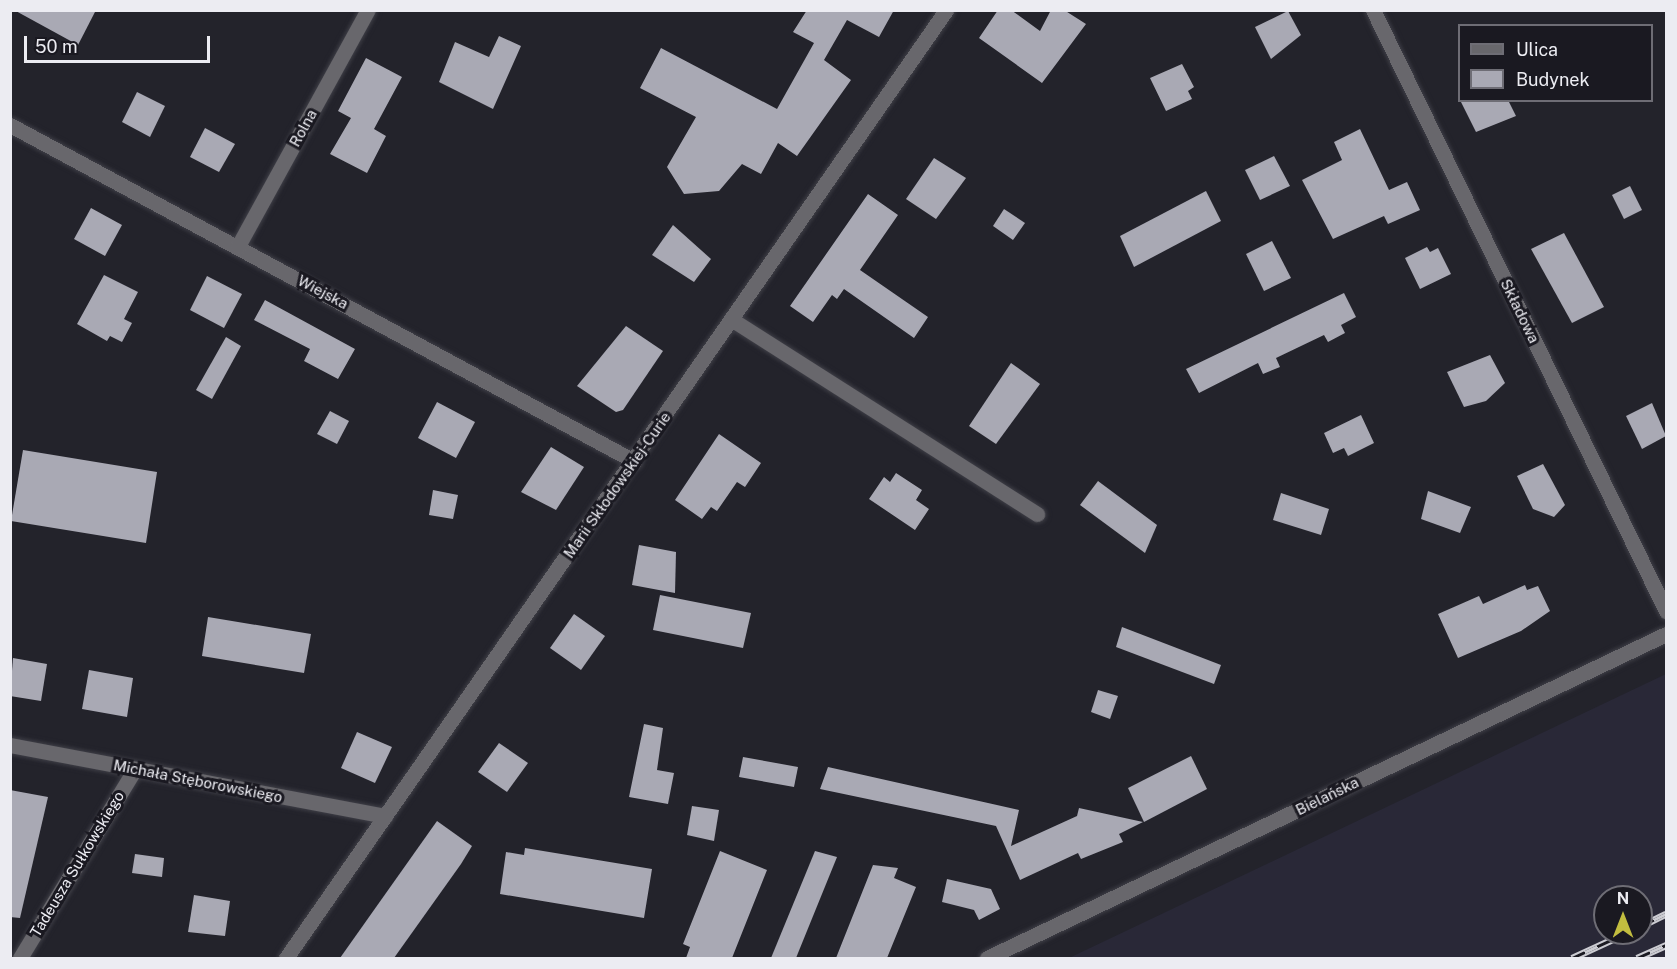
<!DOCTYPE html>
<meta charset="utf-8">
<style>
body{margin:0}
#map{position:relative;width:1677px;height:969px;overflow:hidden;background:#23232b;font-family:"Public Sans",sans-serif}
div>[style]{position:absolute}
.built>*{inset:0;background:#292837}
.building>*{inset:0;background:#a9a9b4}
.roads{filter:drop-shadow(0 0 2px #3f3f47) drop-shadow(0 0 2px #3f3f47)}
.minor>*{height:15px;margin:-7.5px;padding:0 7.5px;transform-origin:7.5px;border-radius:7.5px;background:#68676c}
.rail>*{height:7px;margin-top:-3.5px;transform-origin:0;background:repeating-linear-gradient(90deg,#1a1921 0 14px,#ccccd2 0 28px);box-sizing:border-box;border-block:2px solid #ccccd2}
span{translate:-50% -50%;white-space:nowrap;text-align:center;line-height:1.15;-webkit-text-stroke:6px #1a1921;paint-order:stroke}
.street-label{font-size:15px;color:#ececf2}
.frame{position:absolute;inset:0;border:12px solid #ececf2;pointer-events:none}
.legend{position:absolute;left:1458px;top:24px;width:195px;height:78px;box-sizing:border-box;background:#1a1921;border:2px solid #6e6d75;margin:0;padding:8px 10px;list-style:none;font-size:18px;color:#ececf2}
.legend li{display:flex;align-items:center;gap:12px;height:30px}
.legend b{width:30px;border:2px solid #6e6d75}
.north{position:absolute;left:1593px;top:885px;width:60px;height:60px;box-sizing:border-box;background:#1a1921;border:2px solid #6e6d75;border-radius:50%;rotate:0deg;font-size:16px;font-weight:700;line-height:24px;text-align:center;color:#ececf2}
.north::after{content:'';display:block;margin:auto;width:21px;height:27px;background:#c2bd3f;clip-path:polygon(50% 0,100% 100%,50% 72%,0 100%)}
.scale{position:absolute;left:24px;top:36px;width:186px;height:27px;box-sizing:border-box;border:3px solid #ececf2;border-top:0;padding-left:8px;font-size:18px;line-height:21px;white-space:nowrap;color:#ececf2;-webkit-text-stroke:4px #1a1921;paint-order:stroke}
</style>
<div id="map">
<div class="built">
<div style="clip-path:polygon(evenodd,1666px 674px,1666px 958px,1069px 958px,1666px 674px,1605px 897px,1641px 897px,1641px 933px,1605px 933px,1605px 897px)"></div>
</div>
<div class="building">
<div style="clip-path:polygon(14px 10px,96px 10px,78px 45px)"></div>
<div style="clip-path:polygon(807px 10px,894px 10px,879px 37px,847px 20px,824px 60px,851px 80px,797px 156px,778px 143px,761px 174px,742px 164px,719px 191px,684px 194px,667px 167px,696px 117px,640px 88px,661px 48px,777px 109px,814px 43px,793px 32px)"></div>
<div style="clip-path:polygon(998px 10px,1011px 10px,1040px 31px,1051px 10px,1064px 10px,1086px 24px,1042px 83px,979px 38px)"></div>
<div style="clip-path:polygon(1288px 11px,1301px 35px,1271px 59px,1255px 27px)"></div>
<div style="clip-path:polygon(499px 36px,521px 46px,493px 109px,439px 82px,455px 42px,489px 57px)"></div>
<div style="clip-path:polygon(366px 58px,402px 77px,374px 129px,386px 136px,367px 173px,330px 154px,351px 118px,338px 111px)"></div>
<div style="clip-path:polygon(1182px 64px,1194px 87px,1188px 91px,1192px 99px,1166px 111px,1150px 78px)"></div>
<div style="clip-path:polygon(137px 92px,165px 106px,150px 137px,122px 122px)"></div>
<div style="clip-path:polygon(1460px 100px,1508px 100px,1516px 116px,1476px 132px)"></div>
<div style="clip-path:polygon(205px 128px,235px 144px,219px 172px,190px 157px)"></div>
<div style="clip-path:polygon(1360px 129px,1389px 190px,1407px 182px,1420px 210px,1388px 224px,1384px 216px,1333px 239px,1302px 180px,1342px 160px,1334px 142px)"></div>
<div style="clip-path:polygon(1274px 156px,1290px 186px,1260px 200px,1245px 170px)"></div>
<div style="clip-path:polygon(934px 158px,966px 178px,936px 219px,906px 199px)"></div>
<div style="clip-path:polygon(1630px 186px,1642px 210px,1624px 219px,1612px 195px)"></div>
<div style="clip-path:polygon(1206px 191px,1221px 221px,1134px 267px,1120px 236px)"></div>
<div style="clip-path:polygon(868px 194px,898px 215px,860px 270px,928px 317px,914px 338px,844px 289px,837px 299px,832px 295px,813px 322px,790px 306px)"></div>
<div style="clip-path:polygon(91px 208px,122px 225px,105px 256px,74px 239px)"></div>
<div style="clip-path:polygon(1004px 209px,1025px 223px,1013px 240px,993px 226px)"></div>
<div style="clip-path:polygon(673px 225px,711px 259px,694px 282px,652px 255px)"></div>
<div style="clip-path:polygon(1564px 233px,1604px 307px,1572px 323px,1531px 249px)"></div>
<div style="clip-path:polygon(1272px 241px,1291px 278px,1264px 291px,1246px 254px)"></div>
<div style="clip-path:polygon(1427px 247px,1430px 252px,1438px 248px,1451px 274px,1420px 289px,1405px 258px)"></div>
<div style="clip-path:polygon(104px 275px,138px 292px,124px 319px,132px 323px,122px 342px,110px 336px,107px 341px,77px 324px)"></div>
<div style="clip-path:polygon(207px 276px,242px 294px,224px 328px,190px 310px)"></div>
<div style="clip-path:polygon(1344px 293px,1356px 317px,1341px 325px,1345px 333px,1328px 342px,1324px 335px,1276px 358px,1280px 367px,1263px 374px,1258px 363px,1199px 393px,1186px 369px)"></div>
<div style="clip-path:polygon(265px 300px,355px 349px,338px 379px,304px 361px,310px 349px,254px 320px)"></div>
<div style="clip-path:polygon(626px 326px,663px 351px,623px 410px,616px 412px,577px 386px)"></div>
<div style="clip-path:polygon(226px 337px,241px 346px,212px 399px,196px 390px)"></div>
<div style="clip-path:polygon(1490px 355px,1505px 383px,1486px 401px,1464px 407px,1447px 372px)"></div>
<div style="clip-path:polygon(1011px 363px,1040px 384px,996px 444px,969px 426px)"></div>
<div style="clip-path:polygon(437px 402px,475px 422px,456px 458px,418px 438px)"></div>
<div style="clip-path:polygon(1652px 403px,1666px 436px,1642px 449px,1626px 416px)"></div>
<div style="clip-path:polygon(330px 411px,349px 421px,337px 444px,317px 434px)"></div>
<div style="clip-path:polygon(1361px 415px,1374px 443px,1348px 456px,1344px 448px,1333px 453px,1324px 433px)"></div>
<div style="clip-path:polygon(719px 434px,761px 463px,745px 487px,737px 482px,717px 511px,711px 507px,702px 519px,675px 500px)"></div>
<div style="clip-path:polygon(551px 447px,584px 467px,556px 510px,521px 492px)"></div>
<div style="clip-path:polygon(23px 450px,157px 472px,146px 543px,11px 521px)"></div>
<div style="clip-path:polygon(1543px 464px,1565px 505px,1554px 517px,1533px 509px,1517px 476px)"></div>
<div style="clip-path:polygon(896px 473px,922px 490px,916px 500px,929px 509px,915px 530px,869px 499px,884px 477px,890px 482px)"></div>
<div style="clip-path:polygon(1098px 481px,1157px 525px,1145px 553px,1080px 505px)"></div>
<div style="clip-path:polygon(433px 490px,458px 495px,453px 519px,429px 515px)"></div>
<div style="clip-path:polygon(1428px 491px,1471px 507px,1460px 533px,1421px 519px)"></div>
<div style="clip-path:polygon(1281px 493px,1329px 509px,1321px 535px,1273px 520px)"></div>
<div style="clip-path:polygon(639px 545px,676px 552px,675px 593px,632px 585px)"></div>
<div style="clip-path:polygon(1525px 585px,1527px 590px,1538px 586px,1550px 611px,1521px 631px,1458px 658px,1438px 614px,1479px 596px,1483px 604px)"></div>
<div style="clip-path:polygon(660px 595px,751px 613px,743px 648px,653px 630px)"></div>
<div style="clip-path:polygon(574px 614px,605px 636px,581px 670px,550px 648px)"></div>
<div style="clip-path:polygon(208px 617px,311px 634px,304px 673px,202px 656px)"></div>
<div style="clip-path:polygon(1122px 627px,1221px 665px,1214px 684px,1116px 647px)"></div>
<div style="clip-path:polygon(13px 658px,47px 664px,41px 701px,10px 696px)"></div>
<div style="clip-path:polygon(89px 670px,133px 678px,127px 717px,82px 709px)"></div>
<div style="clip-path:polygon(1098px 690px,1118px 696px,1110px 719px,1091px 712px)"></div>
<div style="clip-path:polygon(644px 724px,663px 728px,657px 770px,674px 773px,668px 804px,629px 797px)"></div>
<div style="clip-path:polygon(357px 732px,392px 747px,375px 783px,341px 768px)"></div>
<div style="clip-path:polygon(499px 743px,528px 763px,507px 792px,478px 772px)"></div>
<div style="clip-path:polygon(1191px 756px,1207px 789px,1144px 822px,1128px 788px)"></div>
<div style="clip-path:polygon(743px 757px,798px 767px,794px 787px,739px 777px)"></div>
<div style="clip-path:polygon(828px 767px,1019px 810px,1011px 846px,1077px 816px,1079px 808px,1143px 822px,1119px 834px,1123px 842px,1081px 859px,1078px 853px,1020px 880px,996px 826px,820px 789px)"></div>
<div style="clip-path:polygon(10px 790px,48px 797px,20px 918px,10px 917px)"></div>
<div style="clip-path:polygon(692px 806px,719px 810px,714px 841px,687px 835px)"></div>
<div style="clip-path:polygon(437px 821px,472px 846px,461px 864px,394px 958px,340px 958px)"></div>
<div style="clip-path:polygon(525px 848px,652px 869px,644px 918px,500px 894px,506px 852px,524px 855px)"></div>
<div style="clip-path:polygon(720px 851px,767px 870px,732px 958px,686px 958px,690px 947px,683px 944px)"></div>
<div style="clip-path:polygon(815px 851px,837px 857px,796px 958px,771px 958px)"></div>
<div style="clip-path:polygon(135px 854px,164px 858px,162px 877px,132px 873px)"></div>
<div style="clip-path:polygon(873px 865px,898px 868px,894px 878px,916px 887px,887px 958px,836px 958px)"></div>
<div style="clip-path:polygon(947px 879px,991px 889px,1000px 909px,979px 920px,974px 910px,942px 902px)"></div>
<div style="clip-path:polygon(194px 895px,230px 901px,225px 936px,188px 932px)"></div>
</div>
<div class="roads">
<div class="minor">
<div style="left:1373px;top:10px;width:669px;rotate:64.01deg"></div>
<div style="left:10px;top:125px;width:709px;rotate:28.3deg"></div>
<div style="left:238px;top:246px;width:269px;rotate:-61.2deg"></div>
<div style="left:731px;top:319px;width:363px;rotate:32.5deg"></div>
<div style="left:10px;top:745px;width:382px;rotate:10.7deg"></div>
<div style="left:20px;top:958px;width:221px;rotate:-58.7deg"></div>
<div style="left:286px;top:958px;width:1155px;rotate:-55.15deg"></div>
<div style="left:987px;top:958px;width:752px;rotate:-25.51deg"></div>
</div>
</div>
<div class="rail">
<div style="left:1641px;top:926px;width:28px;rotate:-26deg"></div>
<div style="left:1572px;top:958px;width:60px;rotate:-24.8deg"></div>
<div style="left:1637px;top:958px;width:32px;rotate:-24deg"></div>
</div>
<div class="street-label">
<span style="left:303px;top:128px;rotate:-61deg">Rolna</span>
<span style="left:323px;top:292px;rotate:28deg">Wiejska</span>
<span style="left:1520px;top:311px;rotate:64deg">Składowa</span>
<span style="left:617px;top:485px;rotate:-55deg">Marii Skłodowskiej-Curie</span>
<span style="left:198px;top:781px;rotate:11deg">Michała Stęborowskiego</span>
<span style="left:1327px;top:796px;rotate:-26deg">Bielańska</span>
<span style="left:77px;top:864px;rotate:-59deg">Tadeusza Sułkowskiego</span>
</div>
<div class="frame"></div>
<ul class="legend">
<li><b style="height:8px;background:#68676c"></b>Ulica</li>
<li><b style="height:16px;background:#a9a9b4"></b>Budynek</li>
</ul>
<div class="north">N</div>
<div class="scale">50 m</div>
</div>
